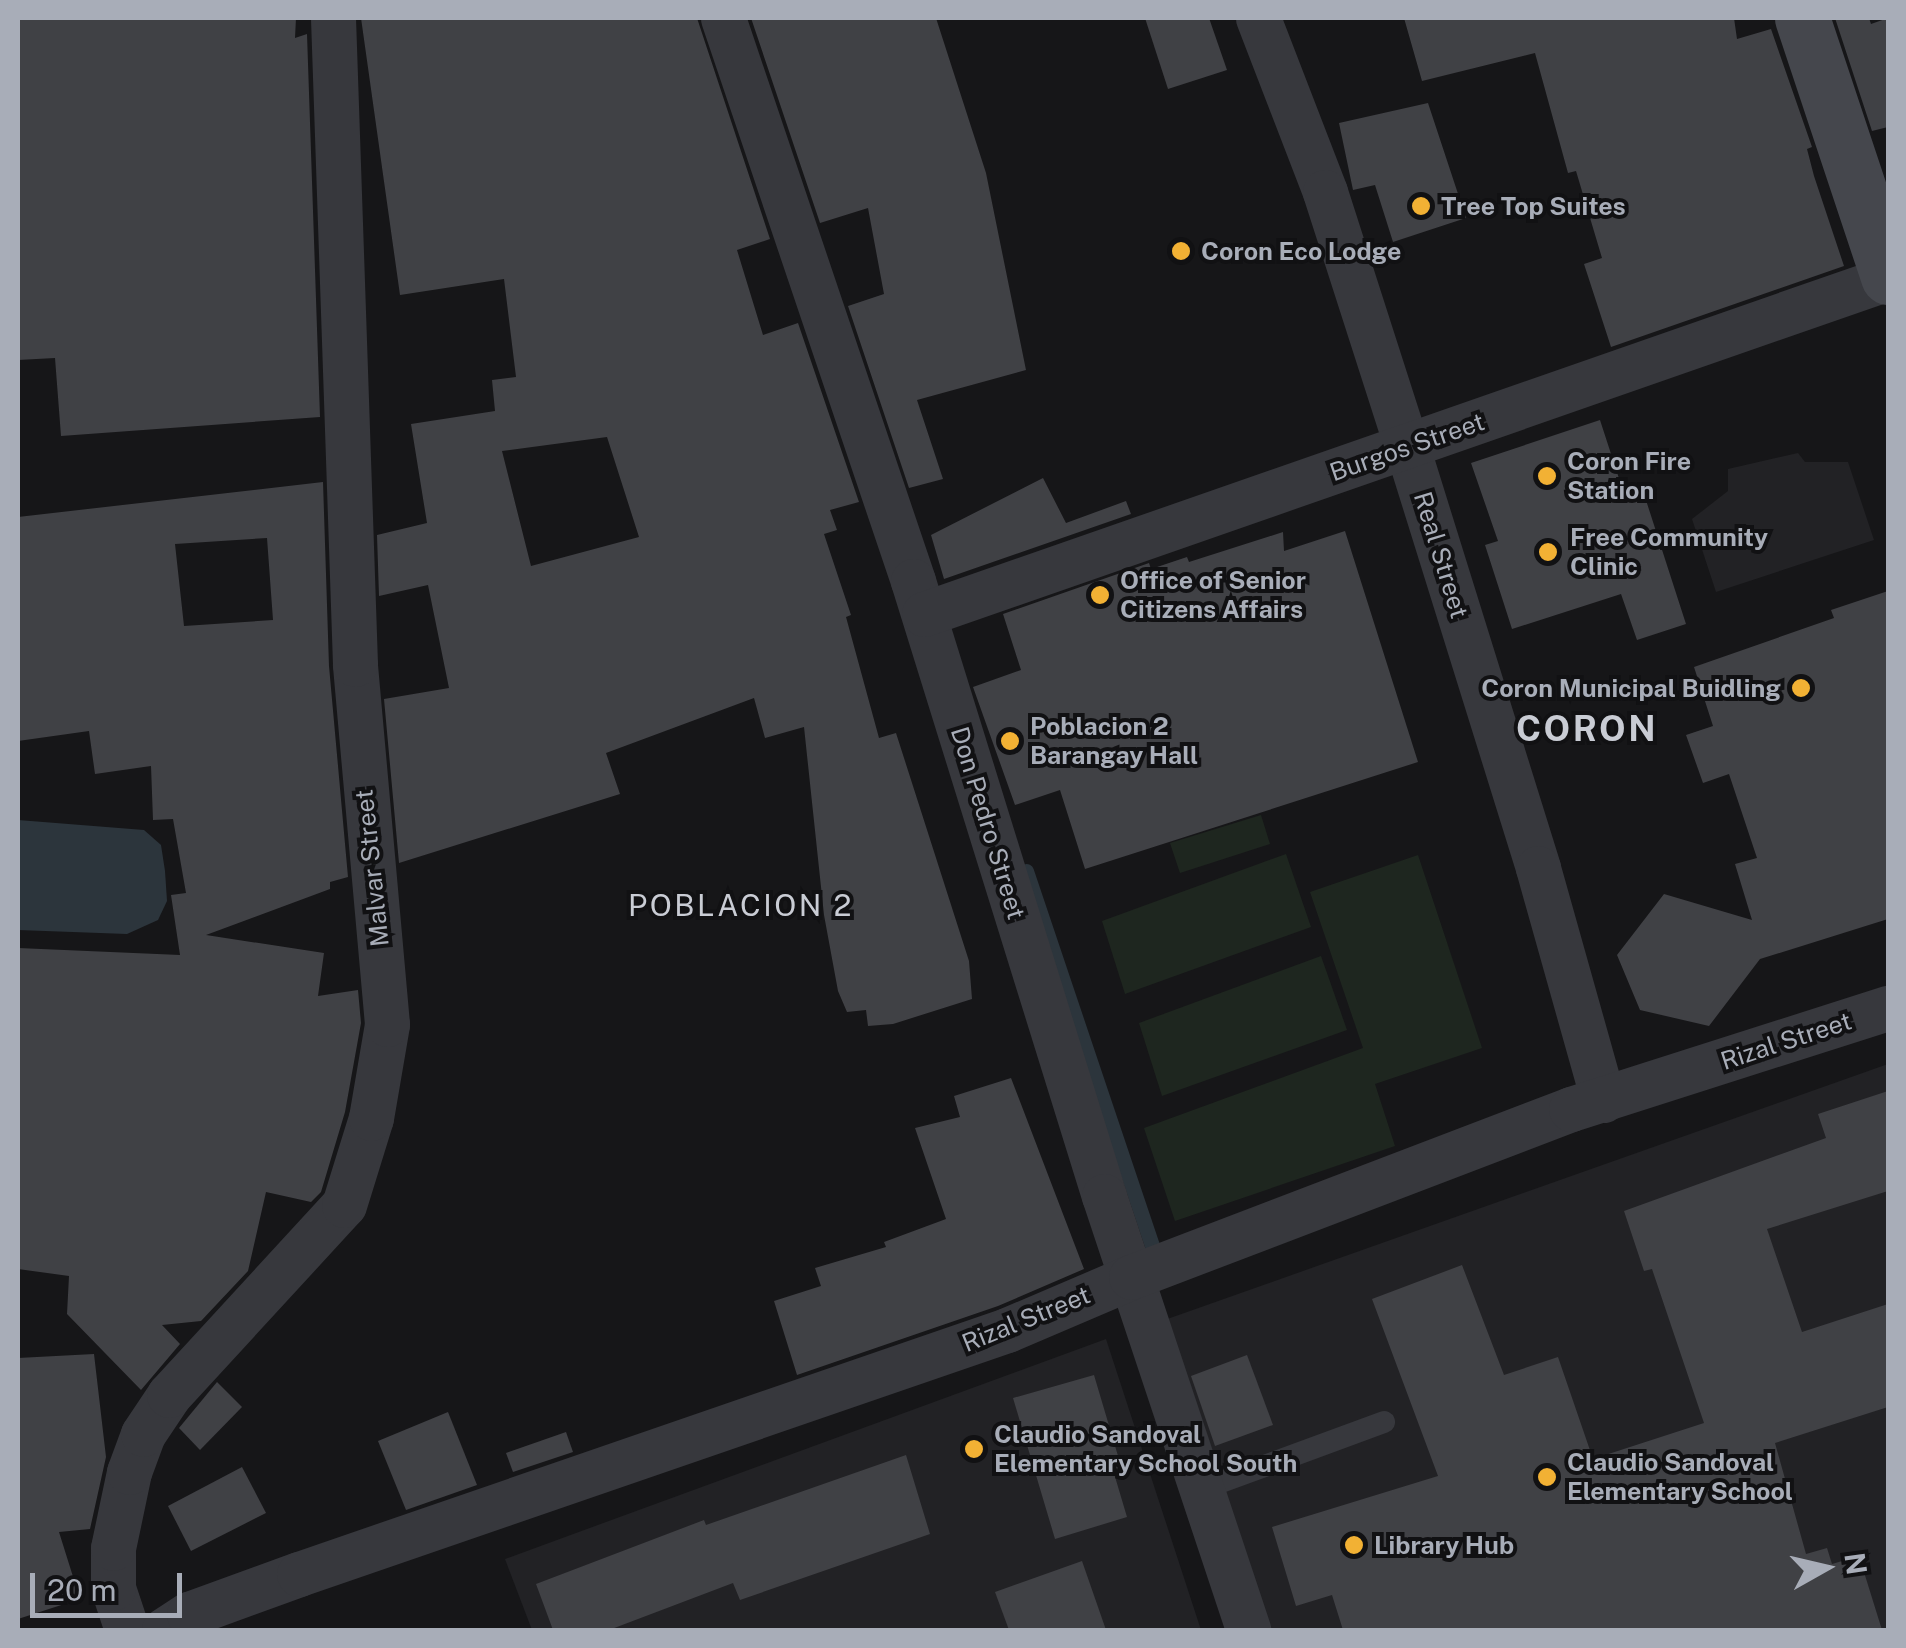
<!DOCTYPE html>
<style>
body{margin:0}
#map{position:relative;width:1906px;height:1648px;overflow:hidden;background:#161618;font-family:"Public Sans",sans-serif}
div>[style]{position:absolute}
.built>*{inset:0;background:#222225}
.green>*{inset:0;background:#1e261f}
.water>*{inset:0;background:#2c353c}
.stream>*{height:15px;margin:-7.5px;padding:0 7.5px;transform-origin:7.5px;border-radius:7.5px;background:#2c353c}
.building>*{inset:0;background:#404145}
.service>*{height:22px;margin:-11px;padding:0 11px;transform-origin:11px;border-radius:11px;background:#37383d}
.minor>*{height:45px;margin:-22.5px;padding:0 22.5px;transform-origin:22.5px;border-radius:22.5px;background:#37383d}
.secondary>*{height:55px;margin:-27.5px;padding:0 27.5px;transform-origin:27.5px;border-radius:27.5px;background:#45474d}
.dots>*{width:28px;height:28px;translate:-50% -50%;box-sizing:border-box;border:5px solid #111113;border-radius:50%}
span{translate:-50% -50%;white-space:nowrap;text-align:center;line-height:1.15;-webkit-text-stroke:8px #111113;paint-order:stroke}
.poi-label{font-size:25px;color:#a8adb8;font-weight:700}
.left{translate:0 -50%;text-align:left}
.right{translate:-100% -50%;text-align:right}
.street-label{font-size:25px;color:#a8adb8}
.quarter-label{font-size:30px;color:#c9ccd4;letter-spacing:2.5px}
.district-label{font-size:35px;color:#c9ccd4;font-weight:700;letter-spacing:2.5px}
.frame{position:absolute;inset:0;border:20px solid #a8adb8;pointer-events:none}
.north{position:absolute;left:1776px;top:1518px;width:100px;height:100px;-webkit-text-stroke:8px #111113;paint-order:stroke;rotate:82deg;font-size:28px;font-weight:700;line-height:40px;text-align:center;color:#a8adb8}
.north::after{content:'';display:block;margin:auto;width:35px;height:45px;background:#a8adb8;clip-path:polygon(50% 0,100% 100%,50% 72%,0 100%)}
.scale{position:absolute;left:30px;top:1573px;width:152px;height:45px;box-sizing:border-box;border:5px solid #a8adb8;border-top:0;padding-left:12px;font-size:30px;line-height:35px;white-space:nowrap;color:#a8adb8;-webkit-text-stroke:8px #111113;paint-order:stroke}
</style>
<div id="map">
<div class="built">
<div style="clip-path:polygon(1798px 453px,1805px 462px,1848px 462px,1874px 540px,1716px 592px,1692px 519px,1728px 491px,1728px 469px)"></div>
<div style="clip-path:polygon(1888px 1064px,1888px 1630px,1254px 1630px,1156px 1323px)"></div>
<div style="clip-path:polygon(1106px 1339px,1201px 1630px,532px 1630px,505px 1559px)"></div>
</div>
<div class="green">
<div style="clip-path:polygon(1261px 815px,1270px 844px,1180px 873px,1170px 843px)"></div>
<div style="clip-path:polygon(1286px 854px,1311px 927px,1125px 994px,1102px 921px)"></div>
<div style="clip-path:polygon(1418px 855px,1482px 1048px,1375px 1084px,1395px 1146px,1175px 1221px,1144px 1128px,1363px 1048px,1310px 892px)"></div>
<div style="clip-path:polygon(1321px 956px,1347px 1030px,1162px 1096px,1139px 1023px)"></div>
</div>
<div class="water">
<div style="clip-path:polygon(18px 820px,144px 830px,161px 845px,165px 871px,167px 901px,158px 920px,127px 934px,18px 930px)"></div>
</div>
<div class="stream">
<div style="left:1026px;top:871px;width:401px;rotate:71.4deg"></div>
</div>
<div class="building">
<div style="clip-path:polygon(18px 18px,296px 18px,295px 38px,307px 34px,320px 417px,61px 436px,55px 358px,18px 360px)"></div>
<div style="clip-path:polygon(evenodd,361px 18px,697px 18px,770px 239px,737px 250px,763px 335px,798px 323px,859px 502px,830px 510px,837px 530px,824px 534px,851px 615px,846px 617px,879px 738px,896px 733px,969px 961px,972px 999px,893px 1024px,868px 1026px,866px 1010px,847px 1012px,838px 991px,824px 915px,804px 727px,765px 738px,754px 698px,606px 753px,620px 794px,399px 863px,384px 699px,449px 688px,428px 585px,379px 596px,377px 535px,427px 523px,411px 424px,495px 411px,492px 380px,516px 377px,504px 279px,400px 295px,361px 18px,607px 437px,639px 537px,531px 566px,502px 451px,607px 437px)"></div>
<div style="clip-path:polygon(751px 18px,936px 18px,986px 173px,1026px 370px,917px 400px,943px 479px,909px 488px,848px 306px,884px 294px,868px 208px,820px 223px)"></div>
<div style="clip-path:polygon(1145px 18px,1209px 18px,1227px 70px,1168px 89px)"></div>
<div style="clip-path:polygon(1404px 18px,1734px 18px,1737px 39px,1771px 29px,1812px 147px,1807px 149px,1814px 176px,1844px 266px,1611px 347px,1584px 264px,1602px 258px,1576px 171px,1568px 173px,1535px 53px,1422px 81px)"></div>
<div style="clip-path:polygon(1835px 18px,1869px 18px,1871px 24px,1888px 18px,1888px 127px,1872px 131px)"></div>
<div style="clip-path:polygon(1428px 103px,1466px 218px,1393px 242px,1375px 185px,1353px 190px,1339px 123px)"></div>
<div style="clip-path:polygon(1600px 420px,1626px 500px,1644px 494px,1686px 624px,1637px 640px,1621px 594px,1512px 629px,1485px 545px,1498px 541px,1471px 463px)"></div>
<div style="clip-path:polygon(1043px 478px,1066px 523px,1126px 501px,1131px 514px,944px 579px,931px 535px)"></div>
<div style="clip-path:polygon(evenodd,323px 482px,329px 666px,348px 877px,330px 882px,330px 889px,206px 935px,324px 953px,318px 996px,358px 990px,361px 1023px,345px 1112px,321px 1192px,311px 1202px,266px 1192px,248px 1271px,201px 1321px,162px 1325px,180px 1344px,141px 1390px,67px 1314px,69px 1276px,18px 1269px,18px 948px,180px 955px,171px 895px,186px 893px,173px 819px,153px 820px,151px 766px,95px 774px,89px 731px,18px 741px,18px 517px,323px 482px,267px 538px,273px 620px,184px 626px,175px 544px,267px 538px)"></div>
<div style="clip-path:polygon(1345px 531px,1418px 762px,1085px 869px,1060px 790px,1015px 805px,973px 687px,1021px 670px,1003px 614px,1149px 563px,1151px 569px,1187px 557px,1189px 562px,1283px 532px,1284px 551px)"></div>
<div style="clip-path:polygon(1888px 591px,1888px 919px,1760px 959px,1709px 1026px,1640px 1010px,1617px 955px,1664px 894px,1752px 920px,1735px 864px,1757px 858px,1729px 774px,1703px 783px,1686px 735px,1713px 726px,1694px 667px,1834px 618px,1831px 610px)"></div>
<div style="clip-path:polygon(1011px 1078px,1084px 1269px,998px 1306px,797px 1375px,774px 1301px,821px 1286px,815px 1268px,886px 1247px,884px 1242px,946px 1219px,915px 1128px,960px 1117px,954px 1096px)"></div>
<div style="clip-path:polygon(1888px 1091px,1888px 1191px,1767px 1229px,1802px 1332px,1888px 1304px,1888px 1407px,1775px 1443px,1806px 1554px,1827px 1548px,1832px 1564px,1859px 1556px,1882px 1630px,1343px 1630px,1332px 1595px,1296px 1606px,1272px 1527px,1438px 1476px,1372px 1299px,1462px 1265px,1504px 1375px,1558px 1357px,1593px 1459px,1704px 1423px,1652px 1269px,1644px 1271px,1624px 1211px,1826px 1138px,1818px 1114px)"></div>
<div style="clip-path:polygon(94px 1354px,106px 1457px,90px 1529px,59px 1532px,80px 1599px,18px 1619px,18px 1358px)"></div>
<div style="clip-path:polygon(1247px 1355px,1273px 1425px,1215px 1446px,1191px 1376px)"></div>
<div style="clip-path:polygon(1094px 1375px,1121px 1466px,1113px 1470px,1127px 1517px,1055px 1539px,1013px 1398px)"></div>
<div style="clip-path:polygon(217px 1382px,242px 1407px,200px 1450px,179px 1428px)"></div>
<div style="clip-path:polygon(448px 1412px,477px 1485px,406px 1510px,378px 1441px)"></div>
<div style="clip-path:polygon(566px 1432px,573px 1452px,513px 1472px,506px 1453px)"></div>
<div style="clip-path:polygon(906px 1455px,930px 1534px,740px 1600px,733px 1583px,609px 1630px,553px 1630px,536px 1584px,704px 1520px,706px 1525px)"></div>
<div style="clip-path:polygon(242px 1467px,266px 1513px,191px 1551px,168px 1506px)"></div>
<div style="clip-path:polygon(1082px 1561px,1106px 1630px,1009px 1630px,995px 1592px)"></div>
</div>
<div class="service">
<div style="left:1202px;top:1489px;width:194px;rotate:-20.2deg"></div>
</div>
<div class="minor">
<div style="left:723px;top:18px;width:594px;rotate:71.35deg"></div>
<div style="left:913px;top:581px;width:644px;rotate:72.75deg"></div>
<div style="left:1104px;top:1196px;width:457px;rotate:71.6deg"></div>
<div style="left:1258px;top:18px;width:186px;rotate:68.9deg"></div>
<div style="left:1325px;top:192px;width:268px;rotate:72.2deg"></div>
<div style="left:1407px;top:447px;width:441px;rotate:72.7deg"></div>
<div style="left:1538px;top:868px;width:241px;rotate:74.3deg"></div>
<div style="left:924px;top:614px;width:1021px;rotate:-19.22deg"></div>
<div style="left:127px;top:1630px;width:44px;rotate:-108.4deg"></div>
<div style="left:113px;top:1588px;width:40px;rotate:-90deg"></div>
<div style="left:113px;top:1548px;width:78px;rotate:-78.1deg"></div>
<div style="left:129px;top:1472px;width:40px;rotate:-69.8deg"></div>
<div style="left:143px;top:1434px;width:47px;rotate:-56.3deg"></div>
<div style="left:169px;top:1395px;width:258px;rotate:-47.4deg"></div>
<div style="left:344px;top:1205px;width:91px;rotate:-72.8deg"></div>
<div style="left:371px;top:1118px;width:95px;rotate:-80.3deg"></div>
<div style="left:387px;top:1024px;width:361px;rotate:-95.1deg"></div>
<div style="left:355px;top:664px;width:646px;rotate:-91.95deg"></div>
<div style="left:164px;top:1630px;width:30px;rotate:-33deg"></div>
<div style="left:189px;top:1614px;width:117px;rotate:-20deg"></div>
<div style="left:299px;top:1574px;width:749px;rotate:-19.02deg"></div>
<div style="left:1007px;top:1330px;width:135px;rotate:-23.1deg"></div>
<div style="left:1131px;top:1277px;width:471px;rotate:-20.9deg"></div>
<div style="left:1571px;top:1109px;width:333px;rotate:-17.7deg"></div>
</div>
<div class="secondary">
<div style="left:1802px;top:18px;width:273px;rotate:71.6deg"></div>
</div>
<div class="dots">
<div style="left:1421px;top:206px;background:#f2b134"></div>
<div style="left:1181px;top:251px;background:#f2b134"></div>
<div style="left:1547px;top:476px;background:#f2b134"></div>
<div style="left:1548px;top:552px;background:#f2b134"></div>
<div style="left:1100px;top:595px;background:#f2b134"></div>
<div style="left:1801px;top:688px;background:#f2b134"></div>
<div style="left:1010px;top:741px;background:#f2b134"></div>
<div style="left:974px;top:1449px;background:#f2b134"></div>
<div style="left:1547px;top:1477px;background:#f2b134"></div>
<div style="left:1354px;top:1545px;background:#f2b134"></div>
</div>
<div class="poi-label">
<span class="left" style="left:1441px;top:206px">Tree Top Suites</span>
<span class="left" style="left:1201px;top:251px">Coron Eco Lodge</span>
<span class="left" style="left:1567px;top:476px">Coron Fire<br>Station</span>
<span class="left" style="left:1570px;top:552px">Free Community<br>Clinic</span>
<span class="left" style="left:1120px;top:595px">Office of Senior<br>Citizens Affairs</span>
<span class="right" style="left:1781px;top:688px">Coron Municipal Buidling</span>
<span class="left" style="left:1030px;top:741px">Poblacion 2<br>Barangay Hall</span>
<span class="left" style="left:994px;top:1449px">Claudio Sandoval<br>Elementary School South</span>
<span class="left" style="left:1567px;top:1477px">Claudio Sandoval<br>Elementary School</span>
<span class="left" style="left:1374px;top:1545px">Library Hub</span>
</div>
<div class="street-label">
<span style="left:1407px;top:447px;rotate:-19deg">Burgos Street</span>
<span style="left:1441px;top:555px;rotate:73deg">Real Street</span>
<span style="left:988px;top:823px;rotate:73deg">Don Pedro Street</span>
<span style="left:372px;top:868px;rotate:-96deg">Malvar Street</span>
<span style="left:1786px;top:1041px;rotate:-18deg">Rizal Street</span>
<span style="left:1026px;top:1319px;rotate:-22deg">Rizal Street</span>
</div>
<div class="quarter-label">
<span style="left:741px;top:905px">POBLACION 2</span>
</div>
<div class="district-label">
<span style="left:1587px;top:729px">CORON</span>
</div>
<div class="frame"></div>
<div class="north">N</div>
<div class="scale">20 m</div>
</div>
